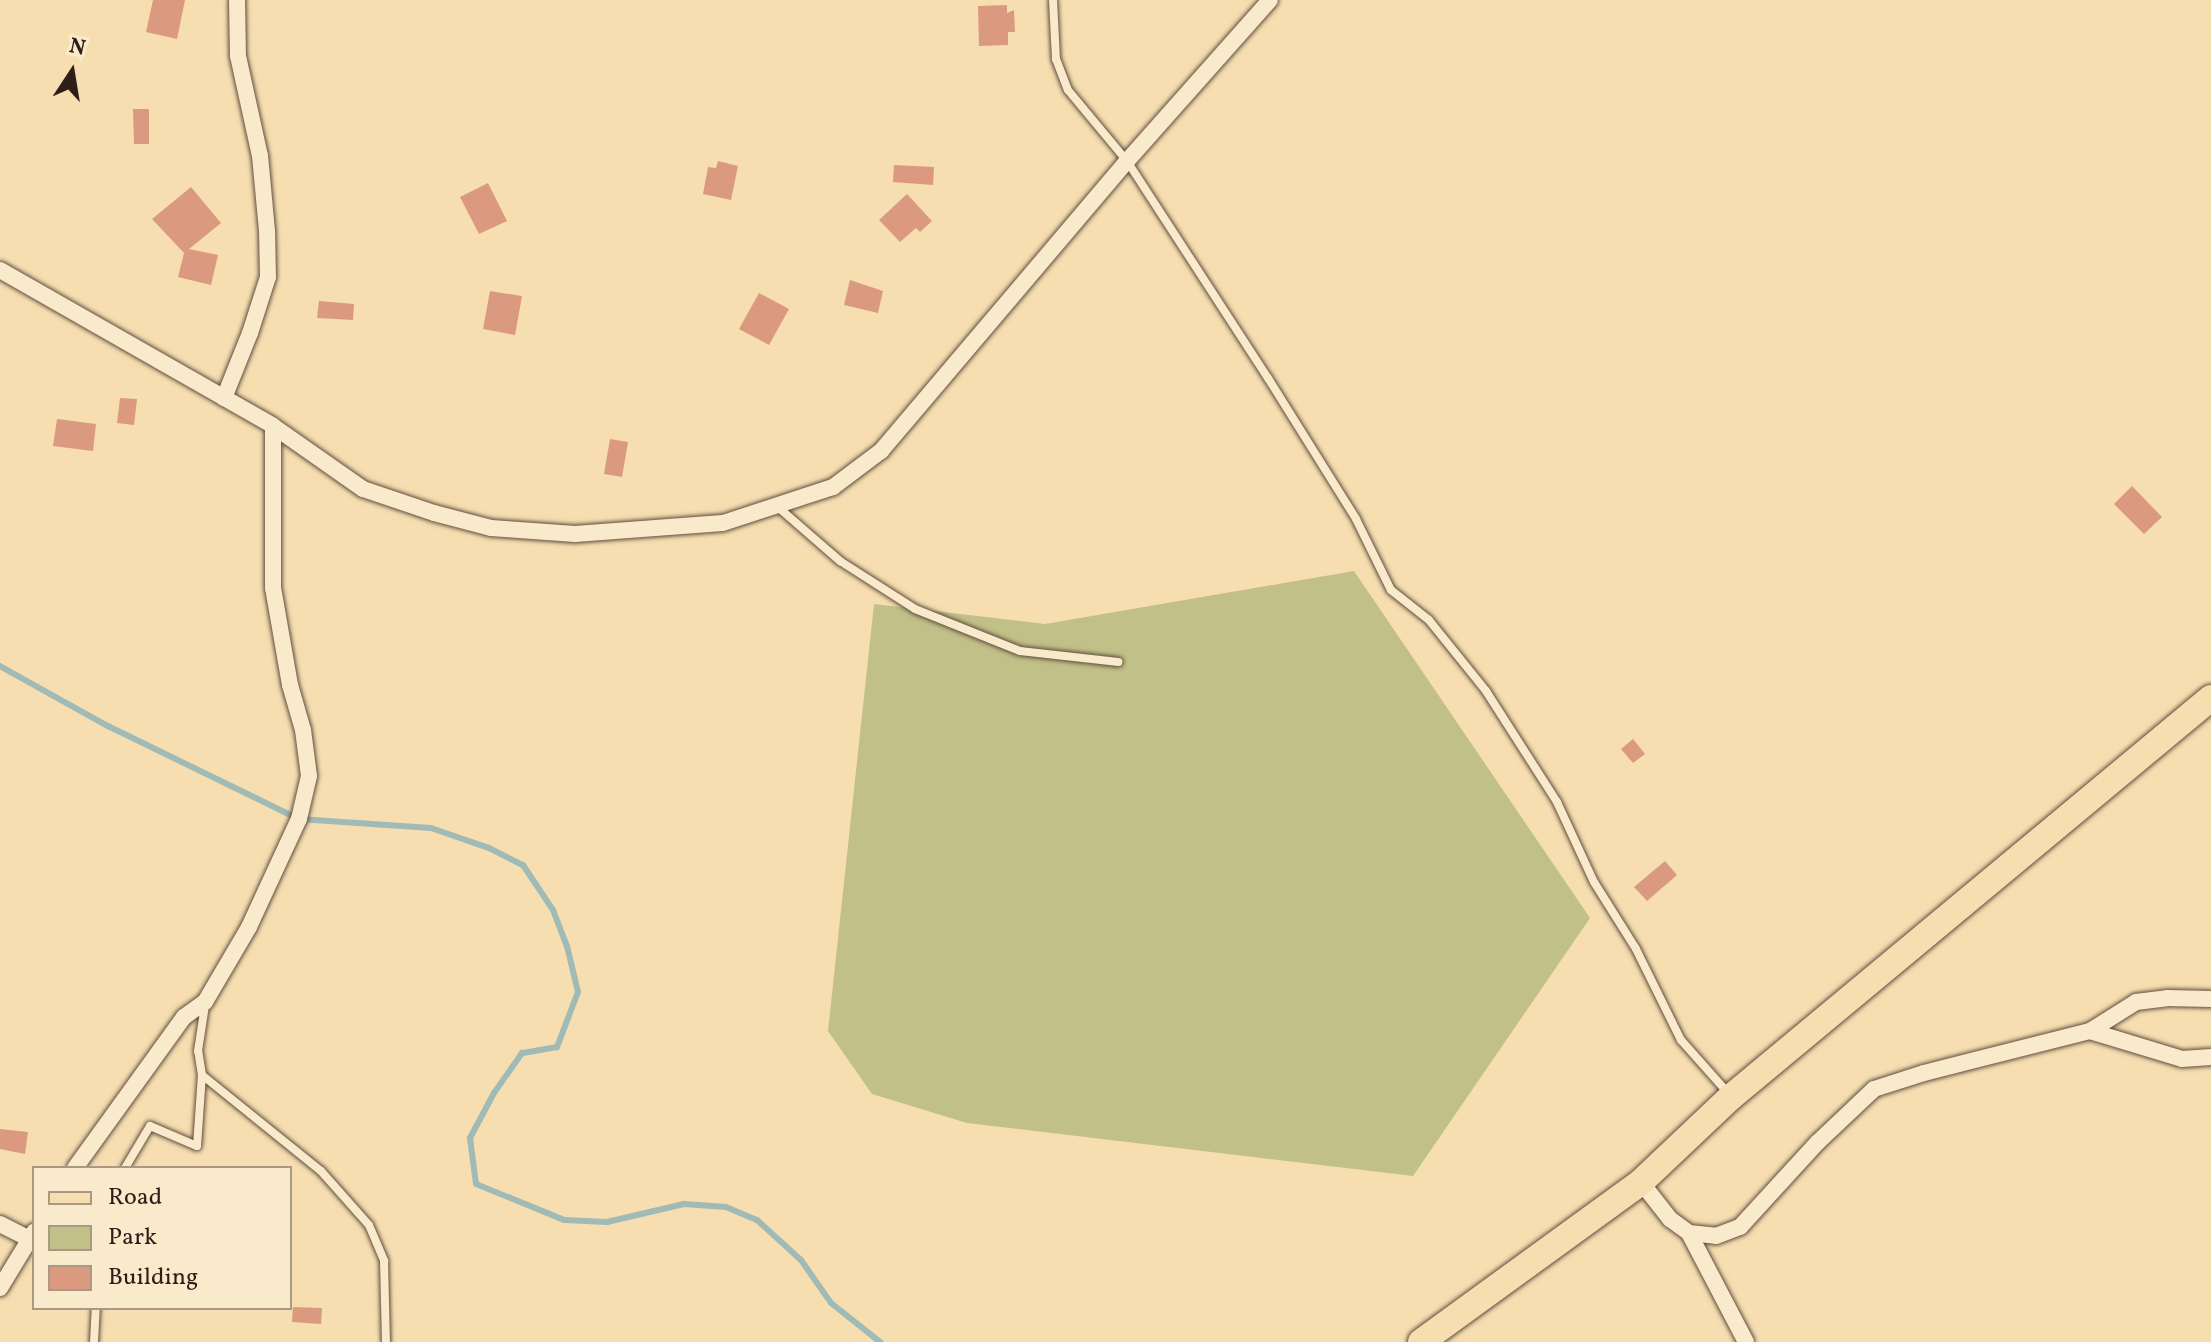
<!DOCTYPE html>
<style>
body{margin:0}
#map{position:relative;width:2211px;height:1342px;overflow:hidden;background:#f6deb1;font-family:Vollkorn,serif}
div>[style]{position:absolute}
.green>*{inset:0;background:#c1c088}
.stream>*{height:6px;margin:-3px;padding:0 3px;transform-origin:3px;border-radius:3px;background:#a0bab6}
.building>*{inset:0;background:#db9980}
.roads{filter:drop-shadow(0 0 2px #614e3e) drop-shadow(0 0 2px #614e3e)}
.service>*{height:8px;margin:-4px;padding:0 4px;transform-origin:4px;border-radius:4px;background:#f9eacc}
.minor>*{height:16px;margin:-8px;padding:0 8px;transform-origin:8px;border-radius:8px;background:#f9eacc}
.primary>*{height:26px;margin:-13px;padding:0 13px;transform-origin:13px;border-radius:13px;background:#f6deb1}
span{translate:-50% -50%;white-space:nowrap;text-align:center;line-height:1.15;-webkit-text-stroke:6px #f9eacc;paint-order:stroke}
.legend{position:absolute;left:32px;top:1166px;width:260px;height:144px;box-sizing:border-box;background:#f9eacc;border:2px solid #a89884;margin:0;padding:10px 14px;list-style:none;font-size:24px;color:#2f1e17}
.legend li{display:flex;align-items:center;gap:16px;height:40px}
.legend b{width:40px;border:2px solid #a89884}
.north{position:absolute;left:32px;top:32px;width:80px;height:80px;-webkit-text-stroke:6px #f9eacc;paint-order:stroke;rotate:12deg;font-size:22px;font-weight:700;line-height:32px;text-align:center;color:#2f1e17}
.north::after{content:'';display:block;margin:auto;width:28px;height:36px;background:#2f1e17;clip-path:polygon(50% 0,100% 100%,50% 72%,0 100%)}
</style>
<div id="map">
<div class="green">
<div style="clip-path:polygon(1354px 571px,1590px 918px,1413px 1176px,967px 1123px,872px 1094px,828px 1031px,874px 604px,1045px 624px)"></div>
</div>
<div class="stream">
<div style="left:0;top:666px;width:124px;rotate:29.1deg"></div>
<div style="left:108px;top:726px;width:212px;rotate:26deg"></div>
<div style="left:299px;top:819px;width:132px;rotate:3.9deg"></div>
<div style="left:431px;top:828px;width:61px;rotate:19deg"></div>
<div style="left:489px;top:848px;width:38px;rotate:27deg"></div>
<div style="left:523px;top:865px;width:54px;rotate:56.3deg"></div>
<div style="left:553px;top:910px;width:39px;rotate:69deg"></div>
<div style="left:567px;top:946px;width:47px;rotate:76.6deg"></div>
<div style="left:578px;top:992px;width:59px;rotate:110.9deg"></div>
<div style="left:557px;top:1047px;width:36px;rotate:170deg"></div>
<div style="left:522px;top:1053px;width:49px;rotate:125deg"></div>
<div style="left:494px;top:1093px;width:51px;rotate:118.1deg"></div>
<div style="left:470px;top:1138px;width:46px;rotate:82.6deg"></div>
<div style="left:476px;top:1184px;width:95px;rotate:22.2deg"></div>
<div style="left:564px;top:1220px;width:43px;rotate:2.7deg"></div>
<div style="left:607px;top:1222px;width:79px;rotate:-13.2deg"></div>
<div style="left:684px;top:1204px;width:42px;rotate:4.1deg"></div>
<div style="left:726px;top:1207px;width:34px;rotate:23deg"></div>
<div style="left:757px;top:1220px;width:59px;rotate:42.3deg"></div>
<div style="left:801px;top:1260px;width:52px;rotate:55.1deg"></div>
<div style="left:831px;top:1303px;width:63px;rotate:38.5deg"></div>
</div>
<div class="building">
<div style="clip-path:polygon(153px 0,185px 0,177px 39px,146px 32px)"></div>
<div style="clip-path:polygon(1007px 5px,1007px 13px,1014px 10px,1015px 32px,1008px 32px,1008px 45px,979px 46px,978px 6px)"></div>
<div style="clip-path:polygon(133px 109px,149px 109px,149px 144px,134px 144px)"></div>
<div style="clip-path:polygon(718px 161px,738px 166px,731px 200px,703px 194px,708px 167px,716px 168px)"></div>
<div style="clip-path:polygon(894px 165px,934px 167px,933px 185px,893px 182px)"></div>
<div style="clip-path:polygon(488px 183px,507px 221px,479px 234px,460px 197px)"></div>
<div style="clip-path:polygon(191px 187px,221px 223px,189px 249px,218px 255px,211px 285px,178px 277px,184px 253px,152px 219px)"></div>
<div style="clip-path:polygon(907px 194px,932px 221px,920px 232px,916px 228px,900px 242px,879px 220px)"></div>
<div style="clip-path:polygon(850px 280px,883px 291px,878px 313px,844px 305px)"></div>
<div style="clip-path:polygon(490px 291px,522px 296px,515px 335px,483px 329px)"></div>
<div style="clip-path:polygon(759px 293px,789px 309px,769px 345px,739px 329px)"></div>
<div style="clip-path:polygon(319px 301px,354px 304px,353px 320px,317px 318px)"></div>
<div style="clip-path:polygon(120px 398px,137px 399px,134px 425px,117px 423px)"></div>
<div style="clip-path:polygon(57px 419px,96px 424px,93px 451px,53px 446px)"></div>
<div style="clip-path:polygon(610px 439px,628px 442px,622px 477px,604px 474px)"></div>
<div style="clip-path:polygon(2132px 486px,2162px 517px,2144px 534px,2114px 504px)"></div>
<div style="clip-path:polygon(1633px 739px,1645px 754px,1633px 763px,1621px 749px)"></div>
<div style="clip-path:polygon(1665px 861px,1677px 875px,1647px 901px,1634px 887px)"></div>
<div style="clip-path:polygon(0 1129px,28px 1132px,25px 1154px,0 1149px)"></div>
<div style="clip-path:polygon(293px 1307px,322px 1308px,321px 1324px,292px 1322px)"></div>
</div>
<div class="roads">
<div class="service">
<div style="left:1053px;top:0;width:59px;rotate:87.1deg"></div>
<div style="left:1056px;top:59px;width:33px;rotate:69deg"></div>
<div style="left:1068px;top:90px;width:92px;rotate:50.3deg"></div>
<div style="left:1127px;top:161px;width:259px;rotate:57deg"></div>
<div style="left:1268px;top:378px;width:166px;rotate:58deg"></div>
<div style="left:1356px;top:519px;width:79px;rotate:63.8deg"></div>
<div style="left:1391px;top:590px;width:48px;rotate:38.3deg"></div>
<div style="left:1429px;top:620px;width:91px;rotate:51.2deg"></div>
<div style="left:1486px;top:691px;width:132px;rotate:57.4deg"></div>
<div style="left:1557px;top:802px;width:88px;rotate:65.2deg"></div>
<div style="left:1594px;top:882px;width:79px;rotate:57.9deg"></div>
<div style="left:1636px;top:949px;width:102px;rotate:63.7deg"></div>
<div style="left:1681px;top:1040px;width:71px;rotate:48.4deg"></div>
<div style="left:779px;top:508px;width:81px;rotate:41deg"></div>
<div style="left:840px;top:561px;width:89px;rotate:32.6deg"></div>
<div style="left:915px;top:609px;width:113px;rotate:21.8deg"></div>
<div style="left:1020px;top:651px;width:99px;rotate:6.4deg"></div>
<div style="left:202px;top:1075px;width:153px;rotate:38.9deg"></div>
<div style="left:321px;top:1171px;width:72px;rotate:48.4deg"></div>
<div style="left:369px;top:1225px;width:39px;rotate:67deg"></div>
<div style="left:384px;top:1261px;width:81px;rotate:88.6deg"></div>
<div style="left:125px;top:1168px;width:49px;rotate:-59.2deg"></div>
<div style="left:150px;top:1126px;width:51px;rotate:23.1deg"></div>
<div style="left:197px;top:1146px;width:71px;rotate:-86deg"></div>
<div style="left:202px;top:1075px;width:24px;rotate:-99deg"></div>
<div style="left:198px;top:1051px;width:47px;rotate:-81.3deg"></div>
<div style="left:94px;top:1342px;width:34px;rotate:-87deg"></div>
</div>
<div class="minor">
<div style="left:0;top:270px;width:314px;rotate:29.7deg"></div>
<div style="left:273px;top:426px;width:110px;rotate:35deg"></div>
<div style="left:363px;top:489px;width:75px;rotate:18.7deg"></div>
<div style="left:434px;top:513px;width:59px;rotate:14.7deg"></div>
<div style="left:491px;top:528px;width:84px;rotate:4.1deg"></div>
<div style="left:575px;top:534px;width:148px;rotate:-4.3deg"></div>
<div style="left:723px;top:523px;width:116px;rotate:-18.1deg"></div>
<div style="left:833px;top:487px;width:60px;rotate:-36.9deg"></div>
<div style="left:881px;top:451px;width:380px;rotate:-49.7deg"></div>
<div style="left:1127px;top:161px;width:215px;rotate:-48.4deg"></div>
<div style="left:224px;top:398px;width:70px;rotate:-68.2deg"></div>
<div style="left:250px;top:333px;width:59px;rotate:-72.2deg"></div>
<div style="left:268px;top:277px;width:46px;rotate:-91.2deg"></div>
<div style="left:267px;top:231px;width:75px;rotate:-95.3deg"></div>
<div style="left:260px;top:156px;width:102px;rotate:-102.4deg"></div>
<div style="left:238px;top:56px;width:56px;rotate:-91deg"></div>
<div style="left:2090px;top:1031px;width:96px;rotate:16.9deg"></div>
<div style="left:2182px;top:1059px;width:29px;rotate:-4deg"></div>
<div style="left:75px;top:1168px;width:186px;rotate:-54.2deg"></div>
<div style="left:184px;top:1017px;width:26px;rotate:-36deg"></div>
<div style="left:205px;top:1002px;width:87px;rotate:-59.6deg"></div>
<div style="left:249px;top:927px;width:119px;rotate:-65.2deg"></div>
<div style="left:299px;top:819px;width:44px;rotate:-76.9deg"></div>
<div style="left:309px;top:776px;width:46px;rotate:-97.4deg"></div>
<div style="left:303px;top:730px;width:47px;rotate:-106.1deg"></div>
<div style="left:290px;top:685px;width:98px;rotate:-99.9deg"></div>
<div style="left:273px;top:588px;width:162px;rotate:-90deg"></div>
<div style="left:1641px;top:1182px;width:47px;rotate:51.9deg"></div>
<div style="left:1670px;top:1219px;width:24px;rotate:36deg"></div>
<div style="left:1689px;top:1233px;width:123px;rotate:62.4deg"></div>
<div style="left:0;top:1224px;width:34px;rotate:27deg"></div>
<div style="left:1689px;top:1233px;width:27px;rotate:6deg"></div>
<div style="left:1716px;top:1236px;width:26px;rotate:-21deg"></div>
<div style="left:1740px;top:1227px;width:115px;rotate:-47.5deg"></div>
<div style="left:1818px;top:1142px;width:77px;rotate:-43.4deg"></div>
<div style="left:1874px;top:1089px;width:52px;rotate:-17.7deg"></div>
<div style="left:1924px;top:1073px;width:171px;rotate:-14.2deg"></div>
<div style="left:2090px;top:1031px;width:54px;rotate:-32.2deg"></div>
<div style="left:2136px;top:1002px;width:31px;rotate:-7deg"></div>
<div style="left:2167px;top:998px;width:44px;rotate:1.3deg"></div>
<div style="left:0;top:1288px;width:66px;rotate:-58.7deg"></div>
</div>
<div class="primary">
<div style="left:1421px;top:1342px;width:272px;rotate:-36deg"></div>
<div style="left:1641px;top:1182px;width:124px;rotate:-43.4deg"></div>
<div style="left:1731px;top:1097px;width:624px;rotate:-39.74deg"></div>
</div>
</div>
<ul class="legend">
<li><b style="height:10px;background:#f6deb1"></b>Road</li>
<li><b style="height:22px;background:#c1c088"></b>Park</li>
<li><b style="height:22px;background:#db9980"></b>Building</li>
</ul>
<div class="north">N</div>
</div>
